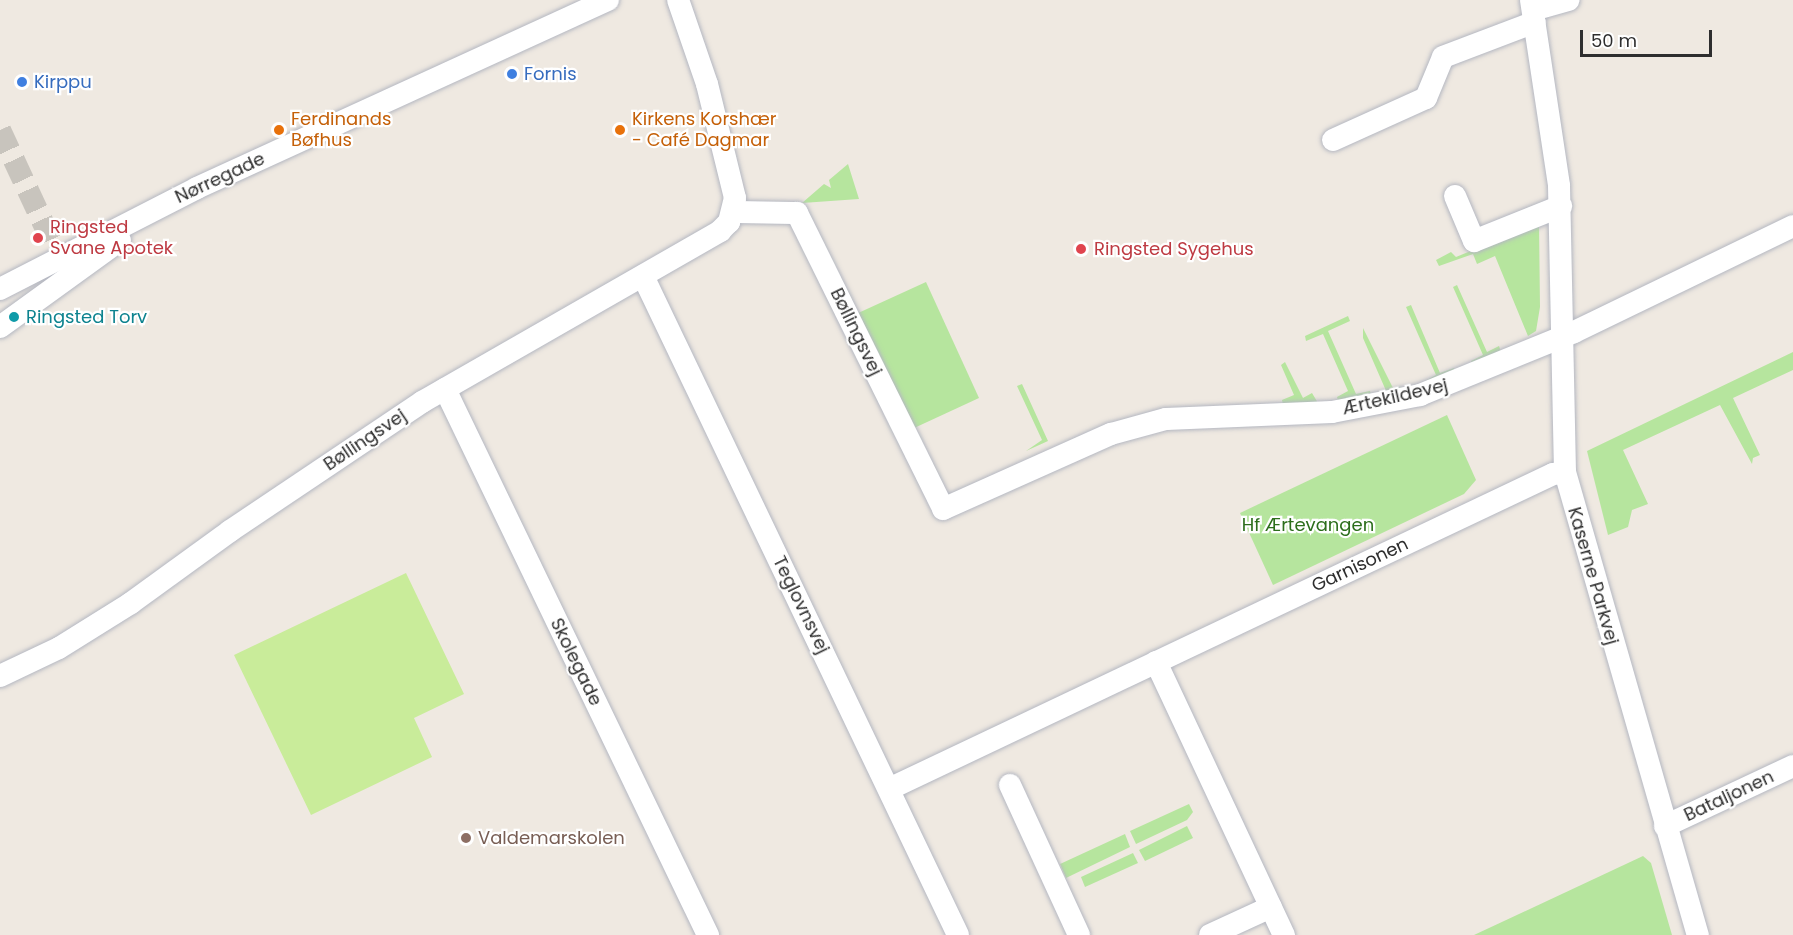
<!DOCTYPE html>
<meta charset="utf-8">
<style>
body{margin:0}
#map{position:relative;width:1793px;height:935px;overflow:hidden;background:#efe9e1;font-family:Poppins,sans-serif}
div>[style]{position:absolute}
.green>*{inset:0;background:#b6e59e}
.pitch>*{inset:0;background:#c9ec9a}
.minor-tunnel>*{height:22px;margin-top:-11px;transform-origin:0;background:repeating-linear-gradient(90deg,#c8c4bd 0 22px,transparent 0 33px)}
.roads{filter:drop-shadow(0 0 2px #b4b7c1) drop-shadow(0 0 2px #b4b7c1)}
.minor>*{height:22px;margin:-11px;padding:0 11px;transform-origin:11px;border-radius:11px;background:#fff}
.dots>*{width:16px;height:16px;translate:-50% -50%;box-sizing:border-box;border:3px solid #fff;border-radius:50%}
span{translate:-50% -50%;white-space:nowrap;text-align:center;line-height:1.15;-webkit-text-stroke:4.5px #fff;paint-order:stroke}
.shop-label{font-size:18px;color:#366cbe}
.left{translate:0 -50%;text-align:left}
.food-label{font-size:18px;color:#c56008}
.street-label{font-size:18px;color:#2e2e2e}
.health-label{font-size:18px;color:#be3a42}
.culture-label{font-size:18px;color:#0d838f}
.park-label{font-size:18px;color:#2c6e1b}
.education-label{font-size:18px;color:#785e54}
.scale{position:absolute;left:1580px;top:30px;width:132px;height:27px;box-sizing:border-box;border:3px solid #2e2e2e;border-top:0;padding-left:8px;font-size:18px;line-height:21px;white-space:nowrap;color:#2e2e2e;-webkit-text-stroke:4px #fff;paint-order:stroke}
</style>
<div id="map">
<div class="green">
<div style="clip-path:polygon(848px 164px,859px 199px,802px 203px,824px 184px,831px 188px,829px 180px)"></div>
<div style="clip-path:polygon(1539px 223px,1540px 307px,1536px 331px,1528px 336px,1495px 256px,1477px 264px,1473px 254px,1439px 266px,1436px 260px,1451px 252px,1456px 257px)"></div>
<div style="clip-path:polygon(926px 282px,979px 398px,912px 429px,856px 314px)"></div>
<div style="clip-path:polygon(1457px 285px,1487px 352px,1499px 346px,1501px 352px,1473px 365px,1471px 361px,1483px 355px,1453px 287px)"></div>
<div style="clip-path:polygon(1411px 305px,1440px 373px,1454px 368px,1455px 372px,1425px 381px,1436px 375px,1406px 307px)"></div>
<div style="clip-path:polygon(1348px 316px,1350px 321px,1328px 331px,1356px 394px,1370px 391px,1371px 395px,1338px 401px,1337px 397px,1348px 391px,1323px 334px,1306px 341px,1305px 336px)"></div>
<div style="clip-path:polygon(1363px 328px,1393px 388px,1405px 387px,1387px 393px,1363px 338px)"></div>
<div style="clip-path:polygon(1793px 352px,1793px 370px,1733px 398px,1760px 455px,1753px 458px,1752px 464px,1720px 405px,1623px 450px,1648px 504px,1632px 510px,1628px 527px,1608px 535px,1587px 451px)"></div>
<div style="clip-path:polygon(1285px 362px,1303px 398px,1312px 393px,1318px 403px,1283px 405px,1282px 400px,1294px 395px,1281px 365px)"></div>
<div style="clip-path:polygon(1022px 384px,1048px 441px,1026px 451px,1042px 440px,1017px 386px)"></div>
<div style="clip-path:polygon(1447px 415px,1476px 480px,1464px 494px,1273px 585px,1240px 513px)"></div>
<div style="clip-path:polygon(1189px 804px,1193px 812px,1187px 820px,1136px 844px,1130px 831px)"></div>
<div style="clip-path:polygon(1187px 826px,1193px 838px,1145px 861px,1139px 850px)"></div>
<div style="clip-path:polygon(1125px 834px,1130px 847px,1066px 878px,1060px 864px)"></div>
<div style="clip-path:polygon(1133px 853px,1138px 863px,1085px 887px,1081px 877px)"></div>
<div style="clip-path:polygon(1643px 856px,1651px 863px,1672px 935px,1474px 935px)"></div>
</div>
<div class="pitch">
<div style="clip-path:polygon(406px 573px,464px 694px,414px 718px,432px 757px,311px 815px,234px 655px)"></div>
</div>
<div class="minor-tunnel">
<div style="left:0;top:130px;width:126px;rotate:65.1deg"></div>
</div>
<div class="roads">
<div class="minor">
<div style="left:1531px;top:0;width:188px;rotate:81.4deg"></div>
<div style="left:1559px;top:186px;width:286px;rotate:88.8deg"></div>
<div style="left:1565px;top:472px;width:482px;rotate:74deg"></div>
<div style="left:1533px;top:10px;width:37px;rotate:-16deg"></div>
<div style="left:1333px;top:140px;width:102px;rotate:-24.3deg"></div>
<div style="left:1426px;top:98px;width:44px;rotate:-67.5deg"></div>
<div style="left:1443px;top:57px;width:98px;rotate:-20.8deg"></div>
<div style="left:1455px;top:196px;width:49px;rotate:67.1deg"></div>
<div style="left:1474px;top:241px;width:94px;rotate:-21.9deg"></div>
<div style="left:733px;top:212px;width:64px;rotate:0.9deg"></div>
<div style="left:797px;top:213px;width:330px;rotate:63.7deg"></div>
<div style="left:943px;top:509px;width:184px;rotate:-24.1deg"></div>
<div style="left:1111px;top:434px;width:57px;rotate:-15.3deg"></div>
<div style="left:1166px;top:419px;width:166px;rotate:-2.4deg"></div>
<div style="left:1332px;top:412px;width:90px;rotate:-10.9deg"></div>
<div style="left:1420px;top:395px;width:166px;rotate:-22.2deg"></div>
<div style="left:1574px;top:332px;width:243px;rotate:-25.8deg"></div>
<div style="left:643px;top:276px;width:730px;rotate:64.45deg"></div>
<div style="left:0;top:289px;width:221px;rotate:-27.1deg"></div>
<div style="left:197px;top:188px;width:452px;rotate:-24.6deg"></div>
<div style="left:0;top:327px;width:148px;rotate:-35.9deg"></div>
<div style="left:445px;top:389px;width:606px;rotate:64.28deg"></div>
<div style="left:1156px;top:662px;width:302px;rotate:64.9deg"></div>
<div style="left:0;top:676px;width:65px;rotate:-25.4deg"></div>
<div style="left:59px;top:648px;width:85px;rotate:-32deg"></div>
<div style="left:131px;top:603px;width:122px;rotate:-36deg"></div>
<div style="left:230px;top:531px;width:231px;rotate:-33.9deg"></div>
<div style="left:422px;top:402px;width:344px;rotate:-29.8deg"></div>
<div style="left:720px;top:231px;width:13px;rotate:-45deg"></div>
<div style="left:729px;top:222px;width:25px;rotate:-76deg"></div>
<div style="left:735px;top:198px;width:117px;rotate:-103.8deg"></div>
<div style="left:707px;top:84px;width:89px;rotate:-109deg"></div>
<div style="left:1010px;top:785px;width:165px;rotate:65.3deg"></div>
<div style="left:889px;top:789px;width:735px;rotate:-25.38deg"></div>
<div style="left:1553px;top:474px;width:12px;rotate:-9deg"></div>
<div style="left:1665px;top:826px;width:141px;rotate:-25.1deg"></div>
<div style="left:1210px;top:935px;width:67px;rotate:-24.7deg"></div>
</div>
</div>
<div class="dots">
<div style="left:512px;top:74px;background:#3f7fe0"></div>
<div style="left:22px;top:82px;background:#3f7fe0"></div>
<div style="left:279px;top:130px;background:#e8710a"></div>
<div style="left:620px;top:130px;background:#e8710a"></div>
<div style="left:38px;top:238px;background:#e0444e"></div>
<div style="left:1081px;top:249px;background:#e0444e"></div>
<div style="left:14px;top:317px;background:#0f9aa8"></div>
<div style="left:466px;top:838px;background:#8d6e63"></div>
</div>
<div class="shop-label">
<span class="left" style="left:524px;top:74px">Fornis</span>
<span class="left" style="left:34px;top:82px">Kirppu</span>
</div>
<div class="food-label">
<span class="left" style="left:291px;top:130px">Ferdinands<br>Bøfhus</span>
<span class="left" style="left:632px;top:130px">Kirkens Korshær<br>- Café Dagmar</span>
</div>
<div class="street-label">
<span style="left:220px;top:178px;rotate:-25deg">Nørregade</span>
<span style="left:856px;top:332px;rotate:64deg">Bøllingsvej</span>
<span style="left:1395px;top:397px;rotate:-13deg">Ærtekildevej</span>
<span style="left:365px;top:440px;rotate:-34deg">Bøllingsvej</span>
<span style="left:1360px;top:565px;rotate:-25deg">Garnisonen</span>
<span style="left:1593px;top:576px;rotate:74deg">Kaserne Parkvej</span>
<span style="left:801px;top:605px;rotate:64deg">Teglovnsvej</span>
<span style="left:576px;top:662px;rotate:64deg">Skolegade</span>
<span style="left:1729px;top:796px;rotate:-25deg">Bataljonen</span>
</div>
<div class="health-label">
<span class="left" style="left:50px;top:238px">Ringsted<br>Svane Apotek</span>
<span class="left" style="left:1094px;top:249px">Ringsted Sygehus</span>
</div>
<div class="culture-label">
<span class="left" style="left:26px;top:317px">Ringsted Torv</span>
</div>
<div class="park-label">
<span style="left:1308px;top:525px">Hf Ærtevangen</span>
</div>
<div class="education-label">
<span class="left" style="left:478px;top:838px">Valdemarskolen</span>
</div>
<div class="scale">50 m</div>
</div>
